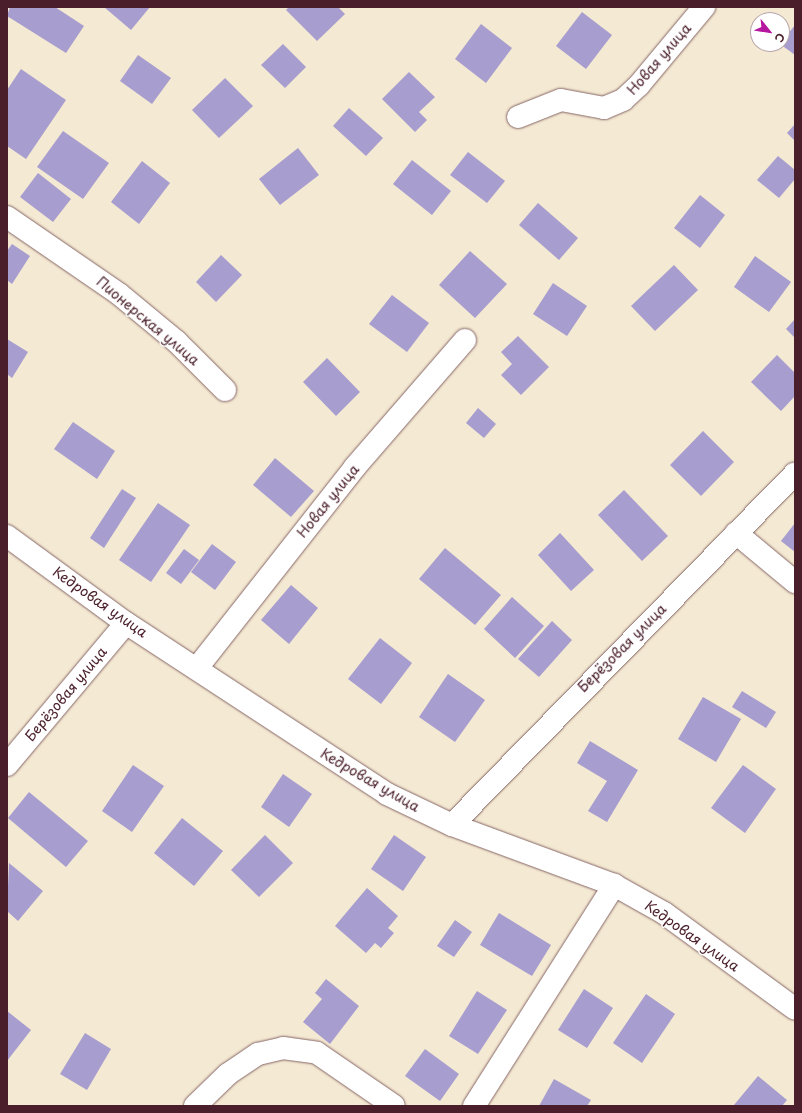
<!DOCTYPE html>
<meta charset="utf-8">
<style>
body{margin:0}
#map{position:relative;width:802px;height:1113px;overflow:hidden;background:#f4e9d3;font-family:"Playpen Sans",sans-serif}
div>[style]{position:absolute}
.building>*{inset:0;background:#a79dce}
.roads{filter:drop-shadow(0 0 1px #866666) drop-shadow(0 0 1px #866666)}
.minor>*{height:22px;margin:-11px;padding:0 11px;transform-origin:11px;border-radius:11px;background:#fff}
span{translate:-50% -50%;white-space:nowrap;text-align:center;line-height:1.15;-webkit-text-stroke:3px #fff;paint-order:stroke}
.street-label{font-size:14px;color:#4a1f2b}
.frame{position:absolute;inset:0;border:8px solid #4a1f2b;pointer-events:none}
.north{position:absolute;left:750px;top:12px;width:40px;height:40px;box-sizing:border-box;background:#fff;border:1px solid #b7a5aa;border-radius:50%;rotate:120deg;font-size:11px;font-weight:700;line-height:16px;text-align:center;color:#4a1f2b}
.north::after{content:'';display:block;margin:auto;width:14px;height:18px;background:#b5179e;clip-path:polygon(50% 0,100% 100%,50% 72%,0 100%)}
</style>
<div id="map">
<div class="building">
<div style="clip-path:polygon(10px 7px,55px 7px,84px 26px,66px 53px,7px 16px)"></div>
<div style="clip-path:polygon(104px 7px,150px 7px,131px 30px)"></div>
<div style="clip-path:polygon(289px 7px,338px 7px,345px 14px,317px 41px,286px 10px)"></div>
<div style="clip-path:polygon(582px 12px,612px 35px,586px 69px,556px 46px)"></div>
<div style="clip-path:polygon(481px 24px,512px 48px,486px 83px,455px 59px)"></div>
<div style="clip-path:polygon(795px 25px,795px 55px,780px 44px)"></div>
<div style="clip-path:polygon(283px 44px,306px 67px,285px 88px,261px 65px)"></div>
<div style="clip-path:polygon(138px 55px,171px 78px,152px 104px,120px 81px)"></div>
<div style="clip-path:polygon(21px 69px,66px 100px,26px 159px,7px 146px,7px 90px)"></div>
<div style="clip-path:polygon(409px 72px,435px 97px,419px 112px,427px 120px,415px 132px,382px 99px)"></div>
<div style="clip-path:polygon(225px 78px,253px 106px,219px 138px,192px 110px)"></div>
<div style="clip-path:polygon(349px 108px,383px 138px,366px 156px,333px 126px)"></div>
<div style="clip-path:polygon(795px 124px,795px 141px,787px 133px)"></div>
<div style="clip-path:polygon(63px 131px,109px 163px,83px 199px,37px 167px)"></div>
<div style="clip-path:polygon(298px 148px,319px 175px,280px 205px,259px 179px)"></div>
<div style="clip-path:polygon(468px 152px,505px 181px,487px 203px,450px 175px)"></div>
<div style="clip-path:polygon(778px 156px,795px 170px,795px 179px,779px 198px,757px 180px)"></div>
<div style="clip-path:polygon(412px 160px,451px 191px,432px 215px,393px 184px)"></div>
<div style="clip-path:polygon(142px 161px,170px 183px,139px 224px,111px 202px)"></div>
<div style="clip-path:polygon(38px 173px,71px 199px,53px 222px,20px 197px)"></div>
<div style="clip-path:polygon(700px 195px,725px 215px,700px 248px,674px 228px)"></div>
<div style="clip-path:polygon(538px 203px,578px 238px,559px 260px,519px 225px)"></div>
<div style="clip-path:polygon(12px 244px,30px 256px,12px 284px,7px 280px,7px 251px)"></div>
<div style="clip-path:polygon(470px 251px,507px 284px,475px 318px,439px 285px)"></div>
<div style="clip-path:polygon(221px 255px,242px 275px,216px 302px,196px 282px)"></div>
<div style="clip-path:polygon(755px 256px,791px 282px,769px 312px,734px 287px)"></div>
<div style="clip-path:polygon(674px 265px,698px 290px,655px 331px,631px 306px)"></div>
<div style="clip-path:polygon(553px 283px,587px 306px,567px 336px,533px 314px)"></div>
<div style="clip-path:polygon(392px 295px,429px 323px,407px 352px,369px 324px)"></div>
<div style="clip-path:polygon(795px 319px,795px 338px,786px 329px)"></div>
<div style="clip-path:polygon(518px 336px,549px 367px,521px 395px,501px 375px,512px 364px,501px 352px)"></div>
<div style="clip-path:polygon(7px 339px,28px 352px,12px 378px,7px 374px)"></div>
<div style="clip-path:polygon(777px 355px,795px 373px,795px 396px,781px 411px,751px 382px)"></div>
<div style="clip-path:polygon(327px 358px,360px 392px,336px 416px,303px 382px)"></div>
<div style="clip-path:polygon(478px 408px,496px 424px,484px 438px,466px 423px)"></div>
<div style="clip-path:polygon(73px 422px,115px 451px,97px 479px,54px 449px)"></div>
<div style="clip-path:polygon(703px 431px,734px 462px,701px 496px,670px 465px)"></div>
<div style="clip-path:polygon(275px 458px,314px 491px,291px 517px,253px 485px)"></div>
<div style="clip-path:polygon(122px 489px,136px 498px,104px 548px,90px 538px)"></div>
<div style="clip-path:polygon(624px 490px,668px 536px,642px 561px,598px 515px)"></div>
<div style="clip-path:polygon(158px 503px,190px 525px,151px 582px,119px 560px)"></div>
<div style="clip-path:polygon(795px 523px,795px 552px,781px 541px)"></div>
<div style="clip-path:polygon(560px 533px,594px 570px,571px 591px,538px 555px)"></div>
<div style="clip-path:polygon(212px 544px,236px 562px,215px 590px,191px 572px)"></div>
<div style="clip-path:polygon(445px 548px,501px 595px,475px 625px,419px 579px)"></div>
<div style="clip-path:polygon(184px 549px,199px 560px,181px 584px,166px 573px)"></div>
<div style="clip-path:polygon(291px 585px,318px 608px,289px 644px,261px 620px)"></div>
<div style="clip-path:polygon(512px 597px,544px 626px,515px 658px,484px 629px)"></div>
<div style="clip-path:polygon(552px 621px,572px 640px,539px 677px,518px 659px)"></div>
<div style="clip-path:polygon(380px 638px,412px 663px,381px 704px,348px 679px)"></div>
<div style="clip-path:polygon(448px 674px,485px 700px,455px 742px,419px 717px)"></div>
<div style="clip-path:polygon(742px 691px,776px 712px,766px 728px,732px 707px)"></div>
<div style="clip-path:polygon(703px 697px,741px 719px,716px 762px,678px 739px)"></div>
<div style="clip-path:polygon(590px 741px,638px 770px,607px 822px,588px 811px,607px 781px,577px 763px)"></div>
<div style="clip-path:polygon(133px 765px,164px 786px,132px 832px,102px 811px)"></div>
<div style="clip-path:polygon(743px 765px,776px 789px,745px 833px,711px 808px)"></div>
<div style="clip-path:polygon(283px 774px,312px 794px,289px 827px,261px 807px)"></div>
<div style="clip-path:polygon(29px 792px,88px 841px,66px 867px,8px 818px)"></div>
<div style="clip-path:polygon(182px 818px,223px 851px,194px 886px,154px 853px)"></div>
<div style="clip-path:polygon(265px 835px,293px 863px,259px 897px,231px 870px)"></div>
<div style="clip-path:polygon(394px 835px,426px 857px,403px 891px,371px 869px)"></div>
<div style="clip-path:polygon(9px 863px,43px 891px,18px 921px,7px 911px)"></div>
<div style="clip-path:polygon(367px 888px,398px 916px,388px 928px,394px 933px,381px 948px,375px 943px,366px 953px,335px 926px)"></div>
<div style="clip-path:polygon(499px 913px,551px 945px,532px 976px,480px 945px)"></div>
<div style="clip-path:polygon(455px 920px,472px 932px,454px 957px,437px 946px)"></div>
<div style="clip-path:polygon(326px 979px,359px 1006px,330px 1044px,303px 1022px,322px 999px,315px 993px)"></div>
<div style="clip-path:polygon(584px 989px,613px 1008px,587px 1048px,558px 1030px)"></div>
<div style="clip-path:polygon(477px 991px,507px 1010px,478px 1054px,449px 1036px)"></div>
<div style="clip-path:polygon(646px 994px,675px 1014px,642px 1063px,613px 1043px)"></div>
<div style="clip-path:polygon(7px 1011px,31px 1030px,7px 1061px)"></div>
<div style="clip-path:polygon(85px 1033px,111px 1049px,87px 1090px,60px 1074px)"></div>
<div style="clip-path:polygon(425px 1049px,459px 1074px,440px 1101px,405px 1076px)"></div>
<div style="clip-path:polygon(758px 1076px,787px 1100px,782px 1106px,734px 1105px)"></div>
<div style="clip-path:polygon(554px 1079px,591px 1100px,587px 1106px,539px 1106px)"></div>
</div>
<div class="roads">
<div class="minor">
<div style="left:518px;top:117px;width:46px;rotate:-21.6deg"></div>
<div style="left:561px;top:100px;width:44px;rotate:10.5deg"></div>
<div style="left:604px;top:108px;width:21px;rotate:-23deg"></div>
<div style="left:623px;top:100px;width:22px;rotate:-43deg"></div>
<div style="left:639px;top:85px;width:102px;rotate:-50.2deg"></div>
<div style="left:7px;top:217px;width:136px;rotate:34.5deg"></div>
<div style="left:119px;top:294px;width:75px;rotate:39.6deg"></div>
<div style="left:177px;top:342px;width:68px;rotate:45deg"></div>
<div style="left:736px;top:533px;width:77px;rotate:39.7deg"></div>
<div style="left:7px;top:536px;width:147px;rotate:36.2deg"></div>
<div style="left:126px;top:623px;width:312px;rotate:33.2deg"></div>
<div style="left:387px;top:794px;width:72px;rotate:25.5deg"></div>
<div style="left:452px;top:825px;width:173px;rotate:20.3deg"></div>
<div style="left:614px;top:885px;width:57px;rotate:29.2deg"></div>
<div style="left:664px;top:913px;width:162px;rotate:36.2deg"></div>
<div style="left:197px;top:668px;width:256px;rotate:-51.8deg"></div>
<div style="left:355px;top:467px;width:168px;rotate:-49.1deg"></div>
<div style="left:7px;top:765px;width:185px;rotate:-50deg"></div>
<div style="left:452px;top:825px;width:491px;rotate:-45.7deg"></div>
<div style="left:195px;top:1106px;width:46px;rotate:-44.1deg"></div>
<div style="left:228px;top:1074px;width:36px;rotate:-34deg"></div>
<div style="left:258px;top:1054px;width:26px;rotate:-13deg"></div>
<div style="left:283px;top:1048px;width:34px;rotate:8deg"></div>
<div style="left:317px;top:1053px;width:93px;rotate:34.5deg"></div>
<div style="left:474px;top:1106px;width:262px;rotate:-57.6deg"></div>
</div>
</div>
<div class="street-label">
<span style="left:659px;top:59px;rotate:-49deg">Новая улица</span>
<span style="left:148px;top:321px;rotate:40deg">Пионерская улица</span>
<span style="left:328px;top:501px;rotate:-51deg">Новая улица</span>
<span style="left:100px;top:602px;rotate:35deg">Кедровая улица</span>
<span style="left:622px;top:648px;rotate:-45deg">Берёзовая улица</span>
<span style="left:66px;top:694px;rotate:-50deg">Берёзовая улица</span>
<span style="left:370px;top:780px;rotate:30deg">Кедровая улица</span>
<span style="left:692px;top:936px;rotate:35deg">Кедровая улица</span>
</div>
<div class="frame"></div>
<div class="north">С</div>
</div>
